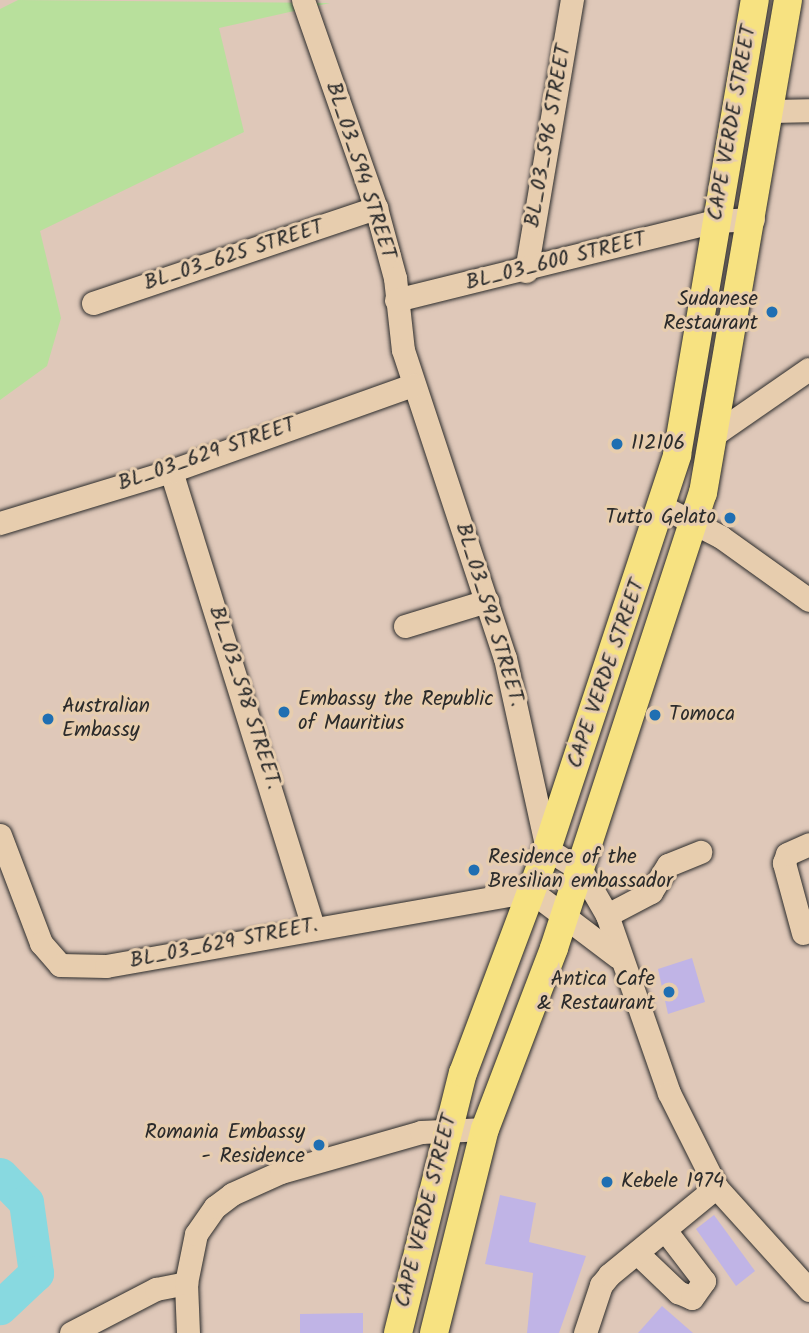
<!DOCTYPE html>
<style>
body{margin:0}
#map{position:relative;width:809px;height:1333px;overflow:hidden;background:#dfc8b9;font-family:Kalam,sans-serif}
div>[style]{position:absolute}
.green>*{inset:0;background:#b8e09c}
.river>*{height:35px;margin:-17.5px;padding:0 17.5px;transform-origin:17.5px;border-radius:17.5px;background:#88d9e0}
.building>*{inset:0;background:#c0b4e6}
.roads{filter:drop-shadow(0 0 2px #2b2b2b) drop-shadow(0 0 2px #2b2b2b)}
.minor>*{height:23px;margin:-11.5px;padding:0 11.5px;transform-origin:11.5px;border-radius:11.5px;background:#e7cdae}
.major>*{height:28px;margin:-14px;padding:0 14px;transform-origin:14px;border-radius:14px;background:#f7e281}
.dots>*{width:19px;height:19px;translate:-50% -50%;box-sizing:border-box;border:4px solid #e7cdae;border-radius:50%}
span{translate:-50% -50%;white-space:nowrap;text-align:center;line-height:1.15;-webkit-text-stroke:6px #e7cdae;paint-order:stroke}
.street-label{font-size:21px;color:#2b2b2b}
.poi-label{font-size:21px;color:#2b2b2b}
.right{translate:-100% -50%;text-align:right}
.left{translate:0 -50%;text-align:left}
</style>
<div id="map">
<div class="green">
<div style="clip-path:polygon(18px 0,330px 3px,219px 28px,244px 132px,40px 231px,61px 318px,47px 366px,0 400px,0 9px)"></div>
</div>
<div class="river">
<div style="left:0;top:1175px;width:37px;rotate:46deg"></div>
<div style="left:26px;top:1202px;width:72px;rotate:82deg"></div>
<div style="left:36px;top:1273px;width:50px;rotate:136.6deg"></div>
</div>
<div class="building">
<div style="clip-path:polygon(692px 958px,705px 1002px,668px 1014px,658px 969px)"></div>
<div style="clip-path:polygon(500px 1195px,536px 1203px,529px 1242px,586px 1256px,559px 1333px,527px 1333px,533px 1273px,485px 1264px)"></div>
<div style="clip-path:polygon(714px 1215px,755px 1271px,736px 1286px,696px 1229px)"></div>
<div style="clip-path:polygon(662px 1306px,693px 1333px,638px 1333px)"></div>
<div style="clip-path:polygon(363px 1313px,363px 1333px,300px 1333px,300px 1314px)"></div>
</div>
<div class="roads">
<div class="minor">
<div style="left:303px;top:0;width:220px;rotate:70.7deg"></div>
<div style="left:376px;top:208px;width:73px;rotate:74.8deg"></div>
<div style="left:395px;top:278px;width:72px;rotate:83.7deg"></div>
<div style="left:403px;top:350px;width:324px;rotate:71.7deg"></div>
<div style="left:505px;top:658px;width:196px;rotate:77.6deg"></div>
<div style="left:547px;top:849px;width:40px;rotate:32deg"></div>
<div style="left:581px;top:870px;width:52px;rotate:60deg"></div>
<div style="left:607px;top:915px;width:188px;rotate:70.8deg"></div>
<div style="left:669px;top:1093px;width:105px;rotate:63.4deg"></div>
<div style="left:716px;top:1187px;width:139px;rotate:47.9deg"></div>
<div style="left:770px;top:111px;width:39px;rotate:-1deg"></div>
<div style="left:526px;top:271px;width:275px;rotate:-80.4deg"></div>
<div style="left:396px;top:300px;width:330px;rotate:-13.9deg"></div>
<div style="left:716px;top:221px;width:37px;rotate:-3deg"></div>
<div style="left:93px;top:303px;width:299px;rotate:-18.6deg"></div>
<div style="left:715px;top:434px;width:114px;rotate:-34.7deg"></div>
<div style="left:171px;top:471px;width:477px;rotate:72.7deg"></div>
<div style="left:663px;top:507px;width:65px;rotate:27.3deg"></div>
<div style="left:721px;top:537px;width:108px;rotate:35.6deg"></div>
<div style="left:0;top:523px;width:179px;rotate:-16.9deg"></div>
<div style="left:171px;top:471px;width:257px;rotate:-19.6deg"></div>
<div style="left:405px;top:626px;width:86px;rotate:-17deg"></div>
<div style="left:0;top:835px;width:116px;rotate:69.2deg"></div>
<div style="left:41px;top:943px;width:29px;rotate:49deg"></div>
<div style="left:60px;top:965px;width:46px;rotate:1.2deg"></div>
<div style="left:106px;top:966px;width:432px;rotate:-10deg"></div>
<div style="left:531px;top:891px;width:109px;rotate:37.2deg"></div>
<div style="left:607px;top:915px;width:50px;rotate:-27.6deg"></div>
<div style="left:651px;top:892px;width:32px;rotate:-58deg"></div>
<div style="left:668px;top:865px;width:35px;rotate:-22deg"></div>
<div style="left:803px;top:933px;width:73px;rotate:-105.2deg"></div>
<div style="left:784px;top:863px;width:9px;rotate:-72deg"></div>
<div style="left:787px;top:854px;width:24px;rotate:-24deg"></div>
<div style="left:637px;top:1253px;width:57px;rotate:43.6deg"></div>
<div style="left:678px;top:1292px;width:15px;rotate:23deg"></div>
<div style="left:692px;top:1298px;width:21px;rotate:-55deg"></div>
<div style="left:704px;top:1281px;width:64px;rotate:-127.4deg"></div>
<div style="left:71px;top:1333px;width:96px;rotate:-27.4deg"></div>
<div style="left:156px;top:1289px;width:31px;rotate:-11deg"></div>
<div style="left:188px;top:1333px;width:50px;rotate:-92.3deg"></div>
<div style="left:186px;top:1283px;width:50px;rotate:-78.5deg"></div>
<div style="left:196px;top:1234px;width:33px;rotate:-55deg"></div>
<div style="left:215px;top:1207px;width:21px;rotate:-37deg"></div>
<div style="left:232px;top:1194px;width:54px;rotate:-24.2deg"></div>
<div style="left:281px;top:1172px;width:146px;rotate:-15.9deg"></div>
<div style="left:421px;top:1132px;width:64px;rotate:-2.7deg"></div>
<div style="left:585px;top:1333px;width:51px;rotate:-71.6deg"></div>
<div style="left:601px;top:1285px;width:13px;rotate:-51deg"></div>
<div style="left:609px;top:1275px;width:139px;rotate:-39.4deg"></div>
</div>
<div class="major">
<div style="left:398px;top:1333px;width:268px;rotate:-76deg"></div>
<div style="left:463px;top:1073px;width:239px;rotate:-69.4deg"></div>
<div style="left:547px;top:849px;width:415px;rotate:-71.7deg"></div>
<div style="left:677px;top:455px;width:462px;rotate:-80.3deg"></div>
<div style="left:434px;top:1333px;width:210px;rotate:-76deg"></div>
<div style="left:485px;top:1129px;width:194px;rotate:-69.1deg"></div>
<div style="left:554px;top:948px;width:479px;rotate:-71.9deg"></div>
<div style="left:703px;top:493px;width:500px;rotate:-80.22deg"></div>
</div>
</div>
<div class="dots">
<div style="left:772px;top:312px;background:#1f6fb2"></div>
<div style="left:617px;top:444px;background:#1f6fb2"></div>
<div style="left:730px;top:518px;background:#1f6fb2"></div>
<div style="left:284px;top:712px;background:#1f6fb2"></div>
<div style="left:655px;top:715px;background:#1f6fb2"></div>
<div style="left:48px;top:719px;background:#1f6fb2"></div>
<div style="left:474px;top:870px;background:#1f6fb2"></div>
<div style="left:669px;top:992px;background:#1f6fb2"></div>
<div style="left:319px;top:1145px;background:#1f6fb2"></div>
<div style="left:607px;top:1182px;background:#1f6fb2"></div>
</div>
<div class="street-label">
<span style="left:733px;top:123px;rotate:-80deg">CAPE VERDE STREET</span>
<span style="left:549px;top:136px;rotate:-80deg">BL_03_596 STREET</span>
<span style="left:360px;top:171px;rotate:72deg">BL_03_594 STREET</span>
<span style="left:234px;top:256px;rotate:-18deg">BL_03_625 STREET</span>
<span style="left:556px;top:262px;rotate:-14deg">BL_03_600 STREET</span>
<span style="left:207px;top:455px;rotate:-19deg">BL_03_629 STREET</span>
<span style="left:489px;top:615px;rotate:73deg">BL_03_592 STREET.</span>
<span style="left:607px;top:674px;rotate:-71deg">CAPE VERDE STREET</span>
<span style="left:244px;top:698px;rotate:72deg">BL_03_598 STREET.</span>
<span style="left:224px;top:944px;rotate:-11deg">BL_03_629 STREET.</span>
<span style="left:427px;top:1211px;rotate:-76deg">CAPE VERDE STREET</span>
</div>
<div class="poi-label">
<span class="right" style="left:758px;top:312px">Sudanese<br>Restaurant</span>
<span class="left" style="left:631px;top:444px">112106</span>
<span class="right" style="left:716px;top:518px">Tutto Gelato</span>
<span class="left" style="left:298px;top:712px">Embassy the Republic<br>of Mauritius</span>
<span class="left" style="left:62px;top:719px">Australian<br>Embassy</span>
<span class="left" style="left:669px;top:715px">Tomoca</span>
<span class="left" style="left:488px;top:870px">Residence of the<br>Bresilian embassador</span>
<span class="right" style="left:655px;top:992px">Antica Cafe<br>&amp; Restaurant</span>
<span class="right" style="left:305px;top:1145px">Romania Embassy<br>- Residence</span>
<span class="left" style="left:621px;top:1182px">Kebele 1974</span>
</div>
</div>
